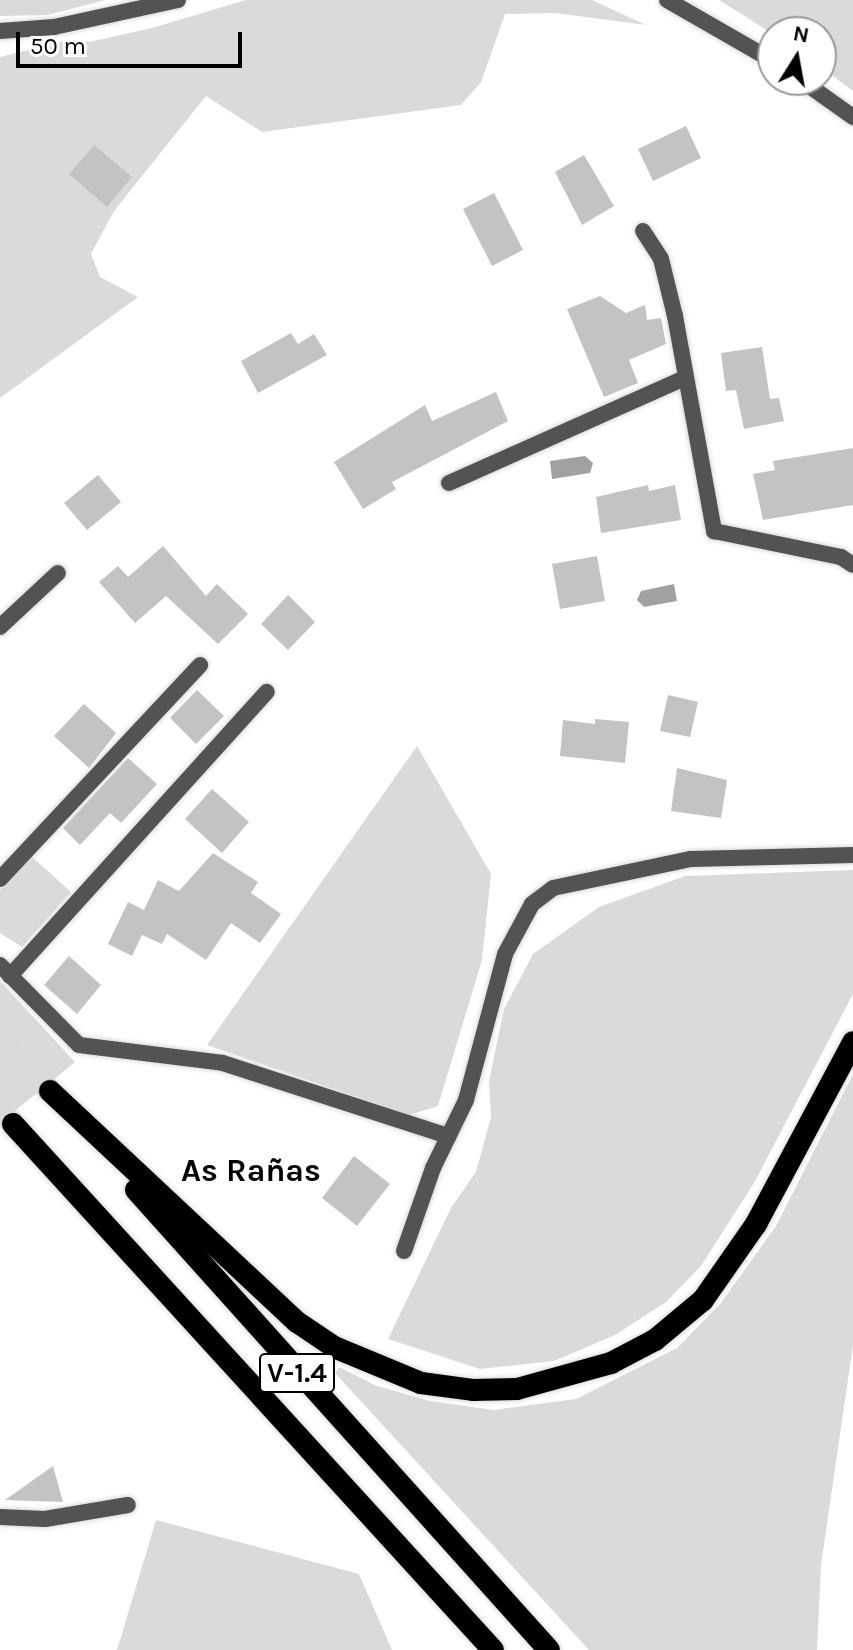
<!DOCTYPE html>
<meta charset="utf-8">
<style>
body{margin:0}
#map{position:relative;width:853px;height:1650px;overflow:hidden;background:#fff;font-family:Karla,sans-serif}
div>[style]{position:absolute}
.green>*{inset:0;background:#dadada}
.water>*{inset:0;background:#a1a1a1}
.building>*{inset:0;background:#c3c3c3}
.trunk-tunnel>*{height:22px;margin-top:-11px;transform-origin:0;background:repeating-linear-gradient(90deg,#d9d9d9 0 22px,transparent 0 33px)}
.roads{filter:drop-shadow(0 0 2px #dbdbdb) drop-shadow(0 0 2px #dbdbdb)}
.service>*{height:16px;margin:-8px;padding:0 8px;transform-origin:8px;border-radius:8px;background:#535353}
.minor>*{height:16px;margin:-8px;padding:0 8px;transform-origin:8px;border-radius:8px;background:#535353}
.trunk>*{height:22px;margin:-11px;padding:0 11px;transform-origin:11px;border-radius:11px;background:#000}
span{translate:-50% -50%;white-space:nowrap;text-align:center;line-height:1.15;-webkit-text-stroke:6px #fff;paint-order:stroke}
.shield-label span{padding:2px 6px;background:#fff;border:2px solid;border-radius:6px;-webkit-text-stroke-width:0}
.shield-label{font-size:28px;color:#000;font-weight:700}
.neighbourhood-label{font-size:32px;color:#000;font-weight:700}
.north{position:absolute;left:757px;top:16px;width:80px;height:80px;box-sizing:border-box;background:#fff;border:2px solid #999;border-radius:50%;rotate:11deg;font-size:22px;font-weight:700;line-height:32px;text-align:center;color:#000}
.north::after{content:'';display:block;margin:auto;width:28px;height:36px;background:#000;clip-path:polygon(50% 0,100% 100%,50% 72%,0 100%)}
.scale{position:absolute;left:16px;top:32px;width:226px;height:36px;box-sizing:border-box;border:4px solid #000;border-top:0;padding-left:10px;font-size:24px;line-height:28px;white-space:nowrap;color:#000;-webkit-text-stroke:6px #fff;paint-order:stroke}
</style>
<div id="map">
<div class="green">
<div style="clip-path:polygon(0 0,106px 0,47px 15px,0 16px)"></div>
<div style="clip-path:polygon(246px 0,592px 0,646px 25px,555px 13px,505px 14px,481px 82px,461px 105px,262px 132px,206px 96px,114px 211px,91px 254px,100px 277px,138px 297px,0 398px,0 57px,64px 41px,89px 42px,152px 28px)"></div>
<div style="clip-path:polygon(719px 0,853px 0,853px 91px,821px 67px,821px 32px,773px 34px)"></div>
<div style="clip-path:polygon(417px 746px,491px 874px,482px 960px,438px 1106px,409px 1115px,207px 1045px)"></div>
<div style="clip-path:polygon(31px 856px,71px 892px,22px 947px,0 933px,0 890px)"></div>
<div style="clip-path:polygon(853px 870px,853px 994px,754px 1183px,701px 1266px,666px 1302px,615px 1335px,554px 1361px,480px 1369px,388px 1339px,451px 1208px,476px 1172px,491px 1117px,489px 1081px,504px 1009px,533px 954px,599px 907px,685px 876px)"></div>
<div style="clip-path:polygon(0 981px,75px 1062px,0 1123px)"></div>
<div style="clip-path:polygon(853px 1074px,853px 1345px,821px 1565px,817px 1650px,589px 1650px,335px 1373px,339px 1367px,377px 1386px,430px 1401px,494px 1410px,576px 1399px,677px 1348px,721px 1303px,776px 1226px)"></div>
<div style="clip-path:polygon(156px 1520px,359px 1574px,392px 1650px,117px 1650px)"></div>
</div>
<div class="water">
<div style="clip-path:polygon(585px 456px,593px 463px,590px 473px,552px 479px,550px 461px)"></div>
<div style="clip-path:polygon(674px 584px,677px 601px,644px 607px,637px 600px,641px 591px)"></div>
</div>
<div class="building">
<div style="clip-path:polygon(686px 126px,701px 158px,653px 181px,638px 149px)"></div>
<div style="clip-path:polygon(94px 145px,132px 177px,107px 207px,69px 174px)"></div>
<div style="clip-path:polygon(584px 155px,614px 206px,582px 225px,555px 172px)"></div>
<div style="clip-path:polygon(494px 193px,523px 250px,492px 266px,463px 209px)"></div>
<div style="clip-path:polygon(600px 296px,626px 313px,645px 305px,647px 320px,661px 318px,666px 344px,629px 360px,638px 383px,604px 397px,567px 309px)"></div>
<div style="clip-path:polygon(291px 333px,298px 344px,314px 334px,327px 355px,258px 393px,241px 361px)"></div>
<div style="clip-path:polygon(762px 347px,770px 399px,779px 398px,784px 421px,744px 429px,736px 390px,726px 391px,721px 353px)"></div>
<div style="clip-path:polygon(496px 392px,508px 421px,392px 482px,396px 489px,363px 509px,334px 462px,425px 405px,432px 421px)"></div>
<div style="clip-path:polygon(853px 448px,853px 505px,763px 520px,753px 474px,775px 470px,773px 461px)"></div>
<div style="clip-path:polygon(98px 475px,121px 502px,87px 530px,64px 503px)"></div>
<div style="clip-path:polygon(648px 485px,649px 491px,675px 485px,681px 520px,601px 533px,596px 497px)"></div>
<div style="clip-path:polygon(163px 546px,206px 596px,217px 584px,248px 614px,218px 644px,166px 596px,135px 623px,99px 582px,118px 566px,128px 577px)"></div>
<div style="clip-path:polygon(597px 556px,605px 601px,560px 609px,552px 564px)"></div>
<div style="clip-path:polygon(288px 595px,315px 622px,288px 650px,261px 624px)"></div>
<div style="clip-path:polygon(197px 690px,224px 716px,196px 744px,170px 718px)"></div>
<div style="clip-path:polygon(668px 695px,698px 702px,690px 737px,660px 731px)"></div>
<div style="clip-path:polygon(84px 704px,116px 733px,89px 768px,54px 736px)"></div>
<div style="clip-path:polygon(595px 719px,629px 722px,625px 763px,560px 756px,563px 720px,595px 724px)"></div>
<div style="clip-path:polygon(128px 758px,157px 784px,121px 823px,110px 813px,80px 845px,63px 828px)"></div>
<div style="clip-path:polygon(677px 768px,727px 780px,721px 818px,671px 811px)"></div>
<div style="clip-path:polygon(212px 789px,249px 822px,222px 853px,185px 819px)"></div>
<div style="clip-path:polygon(213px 853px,258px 882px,251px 893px,281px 914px,260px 943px,231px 923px,206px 960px,167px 934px,162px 944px,142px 935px,132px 956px,108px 944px,128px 902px,144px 910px,158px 880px,179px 891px)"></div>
<div style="clip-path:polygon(69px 956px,101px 985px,77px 1014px,44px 985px)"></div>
<div style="clip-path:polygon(354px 1156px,390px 1184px,357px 1226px,322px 1198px)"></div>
<div style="clip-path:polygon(53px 1466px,63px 1502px,5px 1500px)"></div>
</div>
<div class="trunk-tunnel">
<div style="left:0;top:1036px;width:74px;rotate:47.7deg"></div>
<div style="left:0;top:1110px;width:19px;rotate:47deg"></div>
</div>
<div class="roads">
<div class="service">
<div style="left:449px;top:483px;width:258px;rotate:-24deg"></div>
<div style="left:0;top:627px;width:79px;rotate:-43deg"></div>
<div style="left:0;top:879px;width:293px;rotate:-46.9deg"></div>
<div style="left:10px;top:976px;width:383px;rotate:-47.9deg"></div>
</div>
<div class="minor">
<div style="left:667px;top:0;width:122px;rotate:29.9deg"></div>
<div style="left:0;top:31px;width:54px;rotate:-4.2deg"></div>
<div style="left:54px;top:27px;width:127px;rotate:-12.3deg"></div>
<div style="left:801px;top:80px;width:64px;rotate:35.4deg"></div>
<div style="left:643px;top:231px;width:33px;rotate:57deg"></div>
<div style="left:661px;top:259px;width:59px;rotate:76.2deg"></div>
<div style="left:675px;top:316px;width:219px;rotate:79.7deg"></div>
<div style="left:714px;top:531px;width:130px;rotate:11.6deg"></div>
<div style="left:841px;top:557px;width:14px;rotate:34deg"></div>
<div style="left:0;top:965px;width:112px;rotate:45.4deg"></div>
<div style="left:79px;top:1045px;width:145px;rotate:7.1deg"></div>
<div style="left:223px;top:1063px;width:237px;rotate:18deg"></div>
<div style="left:404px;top:1251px;width:88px;rotate:-70.7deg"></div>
<div style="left:433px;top:1168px;width:76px;rotate:-64.1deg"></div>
<div style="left:466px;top:1100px;width:151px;rotate:-75deg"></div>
<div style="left:505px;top:954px;width:57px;rotate:-61.6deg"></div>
<div style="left:532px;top:904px;width:26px;rotate:-37deg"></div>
<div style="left:553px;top:888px;width:141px;rotate:-11.9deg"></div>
<div style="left:691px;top:859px;width:162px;rotate:-1.4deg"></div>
<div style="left:0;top:1517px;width:45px;rotate:2.5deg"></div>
<div style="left:45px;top:1519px;width:84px;rotate:-9.6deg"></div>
</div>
<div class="trunk">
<div style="left:50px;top:1091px;width:338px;rotate:43.1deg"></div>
<div style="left:297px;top:1322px;width:45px;rotate:34deg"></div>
<div style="left:334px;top:1347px;width:94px;rotate:22.5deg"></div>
<div style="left:421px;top:1383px;width:52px;rotate:7.7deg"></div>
<div style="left:473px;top:1390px;width:44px;rotate:-1.3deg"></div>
<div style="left:517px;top:1389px;width:98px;rotate:-15.5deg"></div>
<div style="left:611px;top:1363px;width:50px;rotate:-27.6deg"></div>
<div style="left:655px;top:1340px;width:62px;rotate:-39.8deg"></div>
<div style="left:703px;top:1300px;width:93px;rotate:-55.1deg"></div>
<div style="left:756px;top:1224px;width:206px;rotate:-61.9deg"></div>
<div style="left:13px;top:1124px;width:712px;rotate:47.62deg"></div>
<div style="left:136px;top:1190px;width:618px;rotate:48.08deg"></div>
</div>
</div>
<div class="shield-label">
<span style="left:297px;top:1373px">V-1.4</span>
</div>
<div class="neighbourhood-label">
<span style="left:251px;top:1171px">As Rañas</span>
</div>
<div class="north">N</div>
<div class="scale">50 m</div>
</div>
